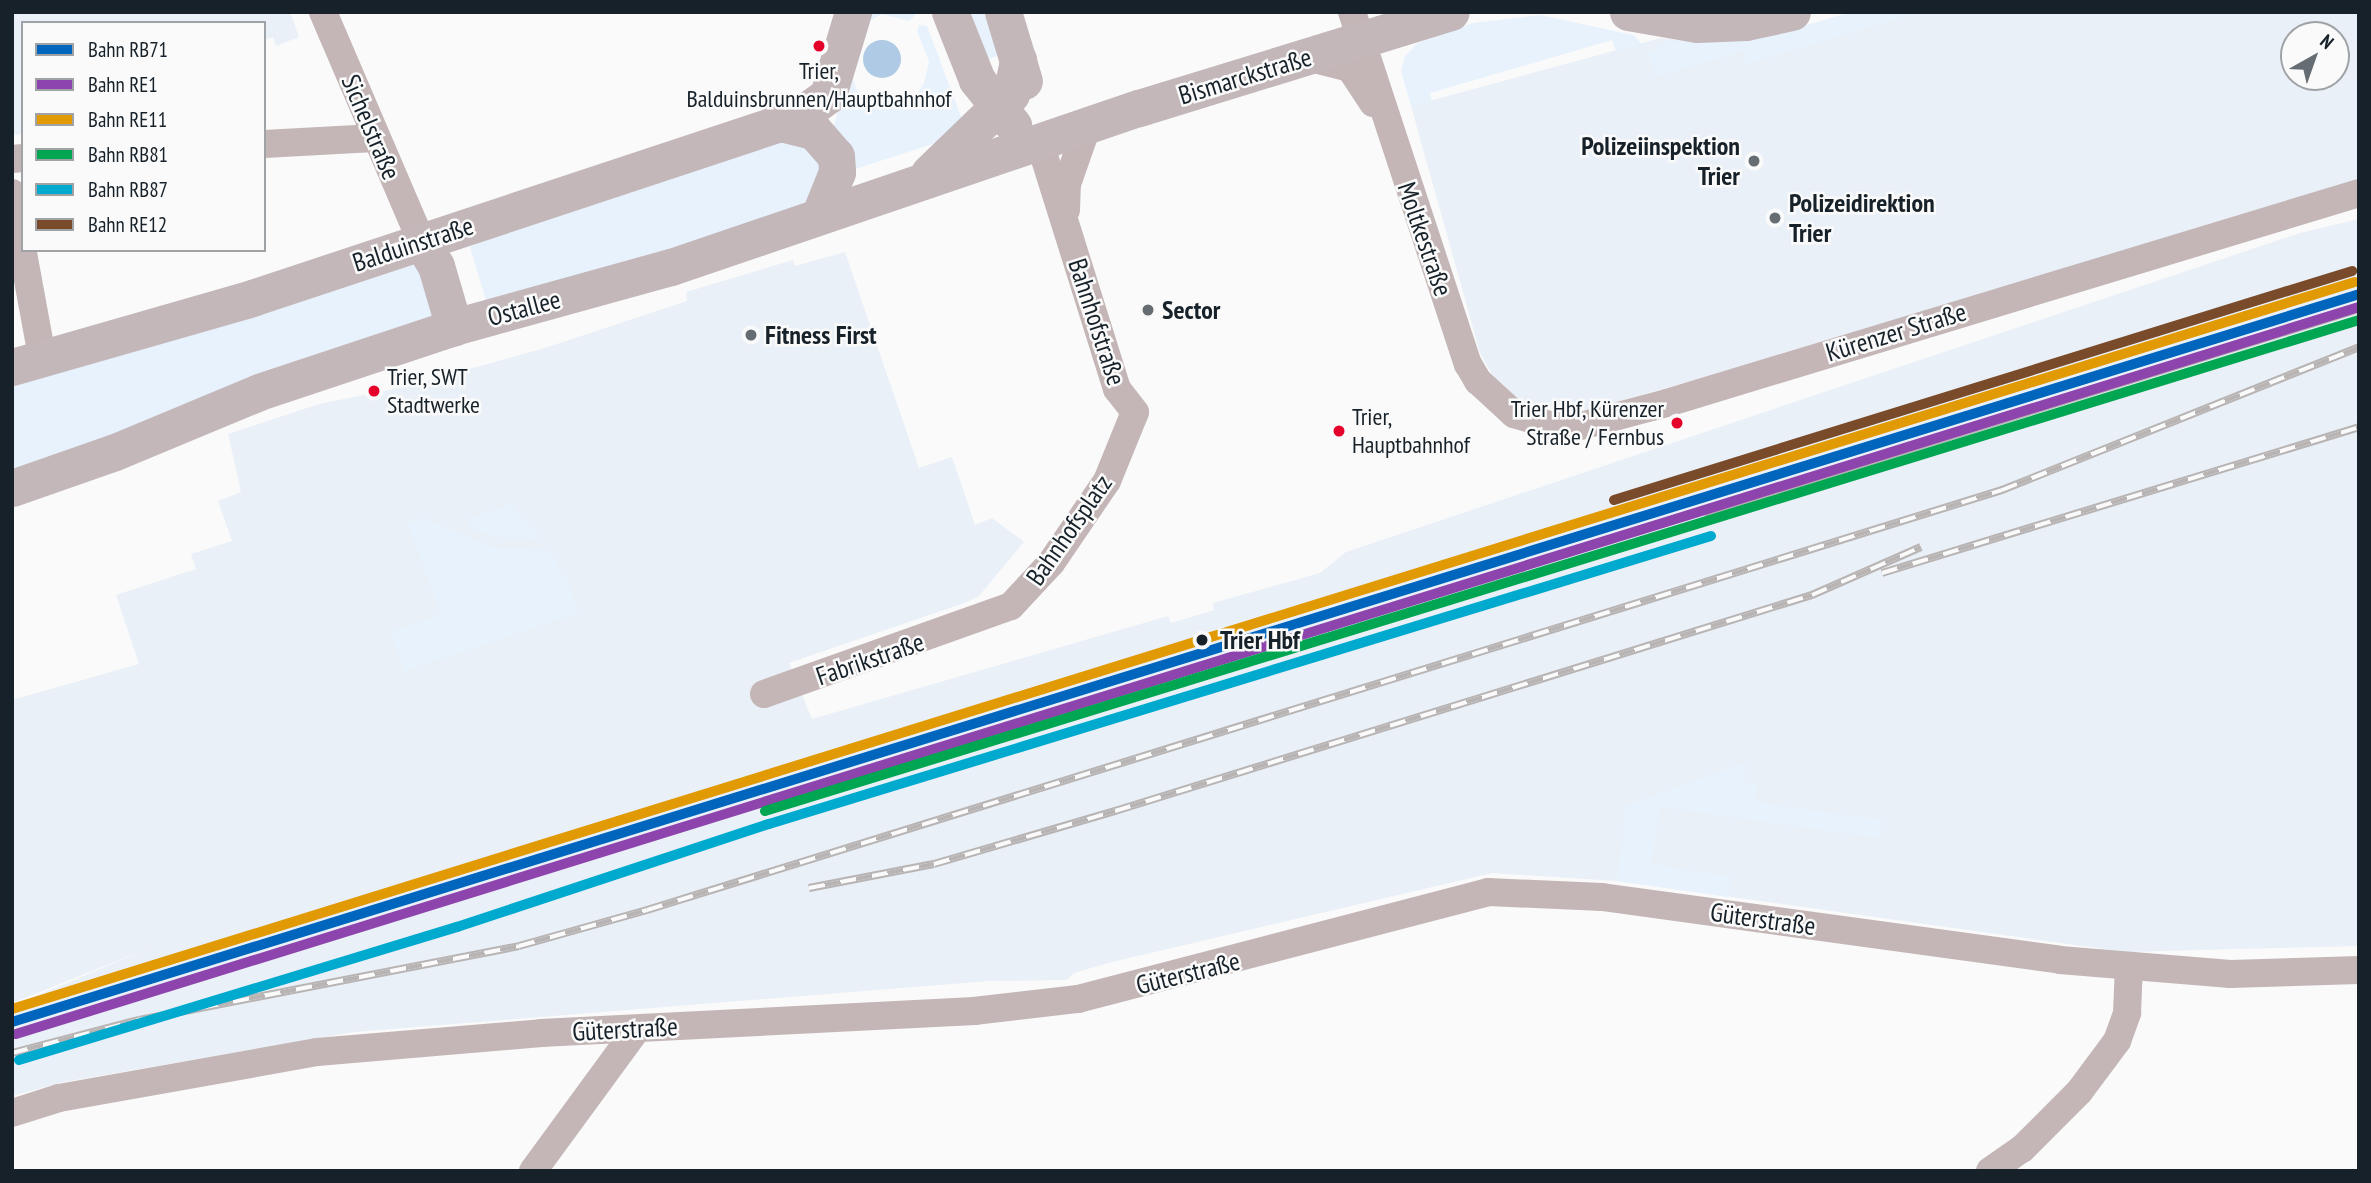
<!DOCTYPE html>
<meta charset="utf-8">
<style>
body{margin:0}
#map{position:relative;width:2371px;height:1183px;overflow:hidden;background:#fafafa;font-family:"PT Sans Narrow",sans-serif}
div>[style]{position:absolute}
.built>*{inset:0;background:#e9f0f7}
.green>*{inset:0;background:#e7f2fc}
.water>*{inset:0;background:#aecae4}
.round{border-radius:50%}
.minor>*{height:28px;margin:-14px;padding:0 14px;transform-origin:14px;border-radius:14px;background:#c4b6b6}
.major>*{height:37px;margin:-18.5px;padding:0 18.5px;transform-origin:18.5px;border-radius:18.5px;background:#c4b7b9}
.rail>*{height:8px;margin-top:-4px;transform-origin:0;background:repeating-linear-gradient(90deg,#fafafa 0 16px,#b9b4b4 0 32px);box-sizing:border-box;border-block:2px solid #b9b4b4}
.rail-1>*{height:10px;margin:-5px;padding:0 5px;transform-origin:5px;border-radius:5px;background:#0065bd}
.rail-2>*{height:10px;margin:-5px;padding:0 5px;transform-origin:5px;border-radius:5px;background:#8e44ad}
.rail-3>*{height:10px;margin:-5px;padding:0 5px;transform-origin:5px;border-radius:5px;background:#e19904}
.rail-4>*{height:10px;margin:-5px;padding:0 5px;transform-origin:5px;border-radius:5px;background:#00a651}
.rail-5>*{height:10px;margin:-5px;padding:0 5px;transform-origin:5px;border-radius:5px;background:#00a9ce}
.rail-6>*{height:10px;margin:-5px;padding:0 5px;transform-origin:5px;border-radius:5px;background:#7a4b2a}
.dots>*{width:19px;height:19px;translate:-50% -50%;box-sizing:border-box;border:4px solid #fafafa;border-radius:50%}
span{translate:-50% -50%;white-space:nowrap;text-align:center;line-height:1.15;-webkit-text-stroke:5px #fafafa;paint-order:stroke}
.bus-label{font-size:24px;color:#172129}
.left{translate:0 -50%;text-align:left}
.right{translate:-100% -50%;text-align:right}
.street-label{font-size:26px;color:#172129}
.poi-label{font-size:26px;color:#172129;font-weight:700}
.stop-label{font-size:26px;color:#172129;font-weight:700}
.frame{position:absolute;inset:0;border:14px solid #172129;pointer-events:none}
.legend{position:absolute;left:21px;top:21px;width:245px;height:231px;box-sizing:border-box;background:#fafafa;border:2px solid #9fa3a6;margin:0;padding:9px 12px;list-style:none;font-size:21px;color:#172129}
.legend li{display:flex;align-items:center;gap:14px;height:35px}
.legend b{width:35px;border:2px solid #9fa3a6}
.north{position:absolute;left:2280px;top:21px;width:70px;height:70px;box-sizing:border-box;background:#fafafa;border:2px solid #9fa3a6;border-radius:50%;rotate:40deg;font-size:19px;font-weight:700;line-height:28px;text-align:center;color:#172129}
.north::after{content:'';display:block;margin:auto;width:24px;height:32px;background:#666d72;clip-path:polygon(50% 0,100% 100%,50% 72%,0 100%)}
</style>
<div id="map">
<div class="built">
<div style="clip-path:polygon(12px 12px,290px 12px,299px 37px,276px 46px,273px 37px,264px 40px,264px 23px,23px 23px,23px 134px,12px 135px)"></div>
<div style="clip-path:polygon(evenodd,1889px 12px,2359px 12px,2359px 192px,1588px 410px,1519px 404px,1495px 380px,1480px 353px,1411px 106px,1661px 38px,1750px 47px,1889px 12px,2294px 35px,2336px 35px,2336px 77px,2294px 77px,2294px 35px)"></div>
<div style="clip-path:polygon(2359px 219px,2359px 946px,2125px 952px,1617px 881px,1492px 873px,1112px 962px,1074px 973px,1067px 980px,989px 981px,354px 1032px,64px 1082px,12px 1096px,12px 1006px,155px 946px,12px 1003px,12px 700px,139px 664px,116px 595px,196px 569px,191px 554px,232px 541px,218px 501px,241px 492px,228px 434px,319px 404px,404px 387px,545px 348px,687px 301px,686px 292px,793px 260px,795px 266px,845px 252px,919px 468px,952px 457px,975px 525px,992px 518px,1024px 542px,979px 596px,967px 602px,789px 663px,812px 719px,1168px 616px,1171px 623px,1214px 610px,1213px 603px,1320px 573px,1346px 552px,2300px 233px)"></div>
</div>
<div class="green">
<div style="clip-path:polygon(866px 12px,918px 12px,909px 21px,882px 14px,868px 22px,852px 76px,858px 93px,871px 103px,888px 107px,914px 98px,924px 84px,929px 61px,917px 31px,919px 25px,927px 26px,967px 133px,852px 170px,833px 129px)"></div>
<div style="clip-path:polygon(957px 12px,984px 12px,999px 55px,977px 64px)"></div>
<div style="clip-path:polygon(1852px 12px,1905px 12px,1906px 16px,1747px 64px,1743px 51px,1657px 76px,1651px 67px,1649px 53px,1667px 41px,1714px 41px,1789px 30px)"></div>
<div style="clip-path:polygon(1540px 15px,1633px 35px,1642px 44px,1616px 51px,1612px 40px,1430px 93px,1432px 101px,1411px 106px,1401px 71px,1405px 56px,1418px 43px,1473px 23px)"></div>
<div style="clip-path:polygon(795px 134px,826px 164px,809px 200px,789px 211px,596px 276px,487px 304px,470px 247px,524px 222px)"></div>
<div style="clip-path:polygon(424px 260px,441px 318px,12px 475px,12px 382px)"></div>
<div style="clip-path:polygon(511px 504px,541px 539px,503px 538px,471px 529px,467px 520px)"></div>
<div style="clip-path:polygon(423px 518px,494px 548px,549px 550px,568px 582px,578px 613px,404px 671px,391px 632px,441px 615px,408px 524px)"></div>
<div style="clip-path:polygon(1746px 762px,1744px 782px,1757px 784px,1755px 802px,1882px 820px,1879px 838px,1660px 807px,1651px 864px,1731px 877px,1728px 897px,1617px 881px,1626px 806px)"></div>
</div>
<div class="water">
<div class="round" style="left:863px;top:40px;width:38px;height:38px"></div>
</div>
<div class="minor">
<div style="left:323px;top:12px;width:249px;rotate:66.8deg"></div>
<div style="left:1352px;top:12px;width:371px;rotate:71.8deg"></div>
<div style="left:1468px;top:364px;width:20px;rotate:60deg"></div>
<div style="left:1478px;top:381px;width:49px;rotate:42.5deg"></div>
<div style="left:1514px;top:414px;width:41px;rotate:17.1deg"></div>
<div style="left:1553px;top:426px;width:24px;rotate:2deg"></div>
<div style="left:1577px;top:427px;width:93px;rotate:-14.9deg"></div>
<div style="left:1667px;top:403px;width:723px;rotate:-16.88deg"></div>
<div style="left:1306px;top:57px;width:45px;rotate:14deg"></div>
<div style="left:1350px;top:68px;width:42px;rotate:56.7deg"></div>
<div style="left:264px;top:144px;width:111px;rotate:-3.1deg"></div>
<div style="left:12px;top:159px;width:11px;rotate:-5deg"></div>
<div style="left:12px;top:193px;width:167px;rotate:79.6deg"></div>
<div style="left:1066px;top:210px;width:26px;rotate:-88deg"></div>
<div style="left:1067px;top:184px;width:60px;rotate:-70.7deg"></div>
<div style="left:764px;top:694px;width:262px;rotate:-19.6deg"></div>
<div style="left:1011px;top:606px;width:59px;rotate:-47.1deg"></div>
<div style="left:1051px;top:563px;width:99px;rotate:-55.7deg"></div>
<div style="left:1107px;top:481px;width:74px;rotate:-67.9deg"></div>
<div style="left:1135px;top:412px;width:29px;rotate:-128deg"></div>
<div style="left:1117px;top:389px;width:258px;rotate:-107.4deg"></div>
<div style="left:12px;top:1113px;width:49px;rotate:-17.7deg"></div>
<div style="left:59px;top:1098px;width:262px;rotate:-10.1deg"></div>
<div style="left:317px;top:1052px;width:225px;rotate:-4.8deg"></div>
<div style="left:541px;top:1033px;width:434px;rotate:-2.9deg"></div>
<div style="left:974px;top:1011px;width:105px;rotate:-6.6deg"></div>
<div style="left:1078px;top:999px;width:424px;rotate:-14.6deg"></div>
<div style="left:1488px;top:892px;width:114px;rotate:2.5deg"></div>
<div style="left:1602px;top:897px;width:462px;rotate:7.8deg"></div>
<div style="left:2060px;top:960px;width:171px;rotate:4.7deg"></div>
<div style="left:2230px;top:974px;width:129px;rotate:-1.8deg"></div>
<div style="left:533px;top:1171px;width:176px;rotate:-53.8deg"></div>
<div style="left:1990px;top:1171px;width:39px;rotate:-35deg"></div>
<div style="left:2022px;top:1149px;width:81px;rotate:-45deg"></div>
<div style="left:2079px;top:1092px;width:64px;rotate:-53.3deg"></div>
<div style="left:2117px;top:1041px;width:30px;rotate:-70deg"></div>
<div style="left:2127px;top:1013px;width:47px;rotate:-87.6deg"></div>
</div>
<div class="major">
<div style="left:950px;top:12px;width:73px;rotate:68.3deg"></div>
<div style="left:977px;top:80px;width:58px;rotate:51.3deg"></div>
<div style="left:1003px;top:12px;width:72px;rotate:73.1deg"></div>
<div style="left:1628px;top:12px;width:70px;rotate:9.9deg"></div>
<div style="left:1697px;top:24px;width:49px;rotate:-2.3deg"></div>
<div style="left:1746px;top:22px;width:47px;rotate:-12.3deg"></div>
<div style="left:781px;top:123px;width:34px;rotate:14deg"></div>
<div style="left:814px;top:131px;width:33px;rotate:49deg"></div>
<div style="left:836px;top:156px;width:16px;rotate:86deg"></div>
<div style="left:837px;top:172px;width:45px;rotate:112deg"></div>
<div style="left:929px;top:173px;width:114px;rotate:-43.9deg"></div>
<div style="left:1011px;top:94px;width:35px;rotate:-78deg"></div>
<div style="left:421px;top:241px;width:29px;rotate:59deg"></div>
<div style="left:436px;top:266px;width:64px;rotate:73.6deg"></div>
<div style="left:12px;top:367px;width:250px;rotate:-16deg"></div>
<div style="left:252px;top:298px;width:575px;rotate:-18.34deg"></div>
<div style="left:798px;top:117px;width:37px;rotate:-36deg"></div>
<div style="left:828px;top:95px;width:87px;rotate:-73.2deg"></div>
<div style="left:12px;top:488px;width:109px;rotate:-19.3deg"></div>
<div style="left:115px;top:452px;width:156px;rotate:-22.6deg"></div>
<div style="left:259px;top:392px;width:206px;rotate:-18.4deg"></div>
<div style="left:454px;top:327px;width:225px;rotate:-15.5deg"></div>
<div style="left:671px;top:267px;width:494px;rotate:-18.8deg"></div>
<div style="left:1139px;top:108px;width:326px;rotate:-17.1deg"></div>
</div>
<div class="rail">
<div style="left:1704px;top:513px;width:686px;rotate:-17.3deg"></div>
<div style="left:1882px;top:573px;width:499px;rotate:-17deg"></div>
<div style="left:809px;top:888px;width:127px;rotate:-10.9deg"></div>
<div style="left:934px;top:864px;width:189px;rotate:-16.3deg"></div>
<div style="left:1115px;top:811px;width:730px;rotate:-17.22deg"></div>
<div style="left:1812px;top:595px;width:119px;rotate:-23.8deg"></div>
<div style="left:12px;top:1053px;width:131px;rotate:-14.6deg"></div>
<div style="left:139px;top:1020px;width:387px;rotate:-11deg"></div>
<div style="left:519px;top:946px;width:133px;rotate:-15.7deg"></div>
<div style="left:647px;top:910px;width:1419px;rotate:-17.22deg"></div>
<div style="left:2002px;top:490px;width:385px;rotate:-21.8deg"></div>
</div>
<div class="rail-1">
<div style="left:12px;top:1022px;width:2457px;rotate:-17.23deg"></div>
</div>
<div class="rail-2">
<div style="left:16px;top:1034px;width:2453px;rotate:-17.24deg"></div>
</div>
<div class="rail-3">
<div style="left:12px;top:1009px;width:2453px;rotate:-17.24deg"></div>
</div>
<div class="rail-4">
<div style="left:765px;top:811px;width:1668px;rotate:-17.12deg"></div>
</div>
<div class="rail-5">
<div style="left:19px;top:1060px;width:458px;rotate:-16.9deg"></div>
<div style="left:457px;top:927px;width:329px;rotate:-18.3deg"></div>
<div style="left:769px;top:824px;width:985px;rotate:-17deg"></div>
</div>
<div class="rail-6">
<div style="left:1614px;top:500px;width:773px;rotate:-17.24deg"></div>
</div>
<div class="dots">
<div style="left:819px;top:46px;background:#e4002b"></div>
<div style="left:1754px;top:161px;background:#666d72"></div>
<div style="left:1775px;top:218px;background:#666d72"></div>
<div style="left:1148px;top:310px;background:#666d72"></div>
<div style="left:751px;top:335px;background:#666d72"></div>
<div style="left:374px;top:391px;background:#e4002b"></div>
<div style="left:1677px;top:423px;background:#e4002b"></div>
<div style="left:1339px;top:431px;background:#e4002b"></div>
<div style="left:1202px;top:640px;background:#172129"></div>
</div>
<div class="bus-label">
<span style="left:819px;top:85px">Trier,<br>Balduinsbrunnen/Hauptbahnhof</span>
<span class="left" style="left:387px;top:391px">Trier, SWT<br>Stadtwerke</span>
<span class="right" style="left:1664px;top:423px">Trier Hbf, Kürenzer<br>Straße / Fernbus</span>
<span class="left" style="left:1352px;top:431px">Trier,<br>Hauptbahnhof</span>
</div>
<div class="street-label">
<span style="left:1245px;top:76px;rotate:-17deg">Bismarckstraße</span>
<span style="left:371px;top:127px;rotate:67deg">Sichelstraße</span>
<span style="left:1425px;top:239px;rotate:71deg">Moltkestraße</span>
<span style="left:413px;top:244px;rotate:-18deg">Balduinstraße</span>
<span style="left:524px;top:308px;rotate:-15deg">Ostallee</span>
<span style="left:1097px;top:322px;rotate:72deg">Bahnhofstraße</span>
<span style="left:1896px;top:332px;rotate:-17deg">Kürenzer Straße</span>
<span style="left:1069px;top:530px;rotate:-55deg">Bahnhofsplatz</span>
<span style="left:870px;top:659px;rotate:-19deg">Fabrikstraße</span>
<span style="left:1763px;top:919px;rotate:8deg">Güterstraße</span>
<span style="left:1188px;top:973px;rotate:-14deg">Güterstraße</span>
<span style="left:625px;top:1029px;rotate:-3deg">Güterstraße</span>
</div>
<div class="poi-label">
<span class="right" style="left:1740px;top:161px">Polizeiinspektion<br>Trier</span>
<span class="left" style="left:1789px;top:218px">Polizeidirektion<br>Trier</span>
<span class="left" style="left:1162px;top:310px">Sector</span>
<span class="left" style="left:765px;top:335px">Fitness First</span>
</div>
<div class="stop-label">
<span class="left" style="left:1220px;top:640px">Trier Hbf</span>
</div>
<div class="frame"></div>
<ul class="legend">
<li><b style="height:9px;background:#0065bd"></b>Bahn RB71</li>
<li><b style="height:9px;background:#8e44ad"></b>Bahn RE1</li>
<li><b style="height:9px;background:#e19904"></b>Bahn RE11</li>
<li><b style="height:9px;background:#00a651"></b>Bahn RB81</li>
<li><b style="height:9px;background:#00a9ce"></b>Bahn RB87</li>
<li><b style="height:9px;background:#7a4b2a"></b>Bahn RE12</li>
</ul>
<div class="north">N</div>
</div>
